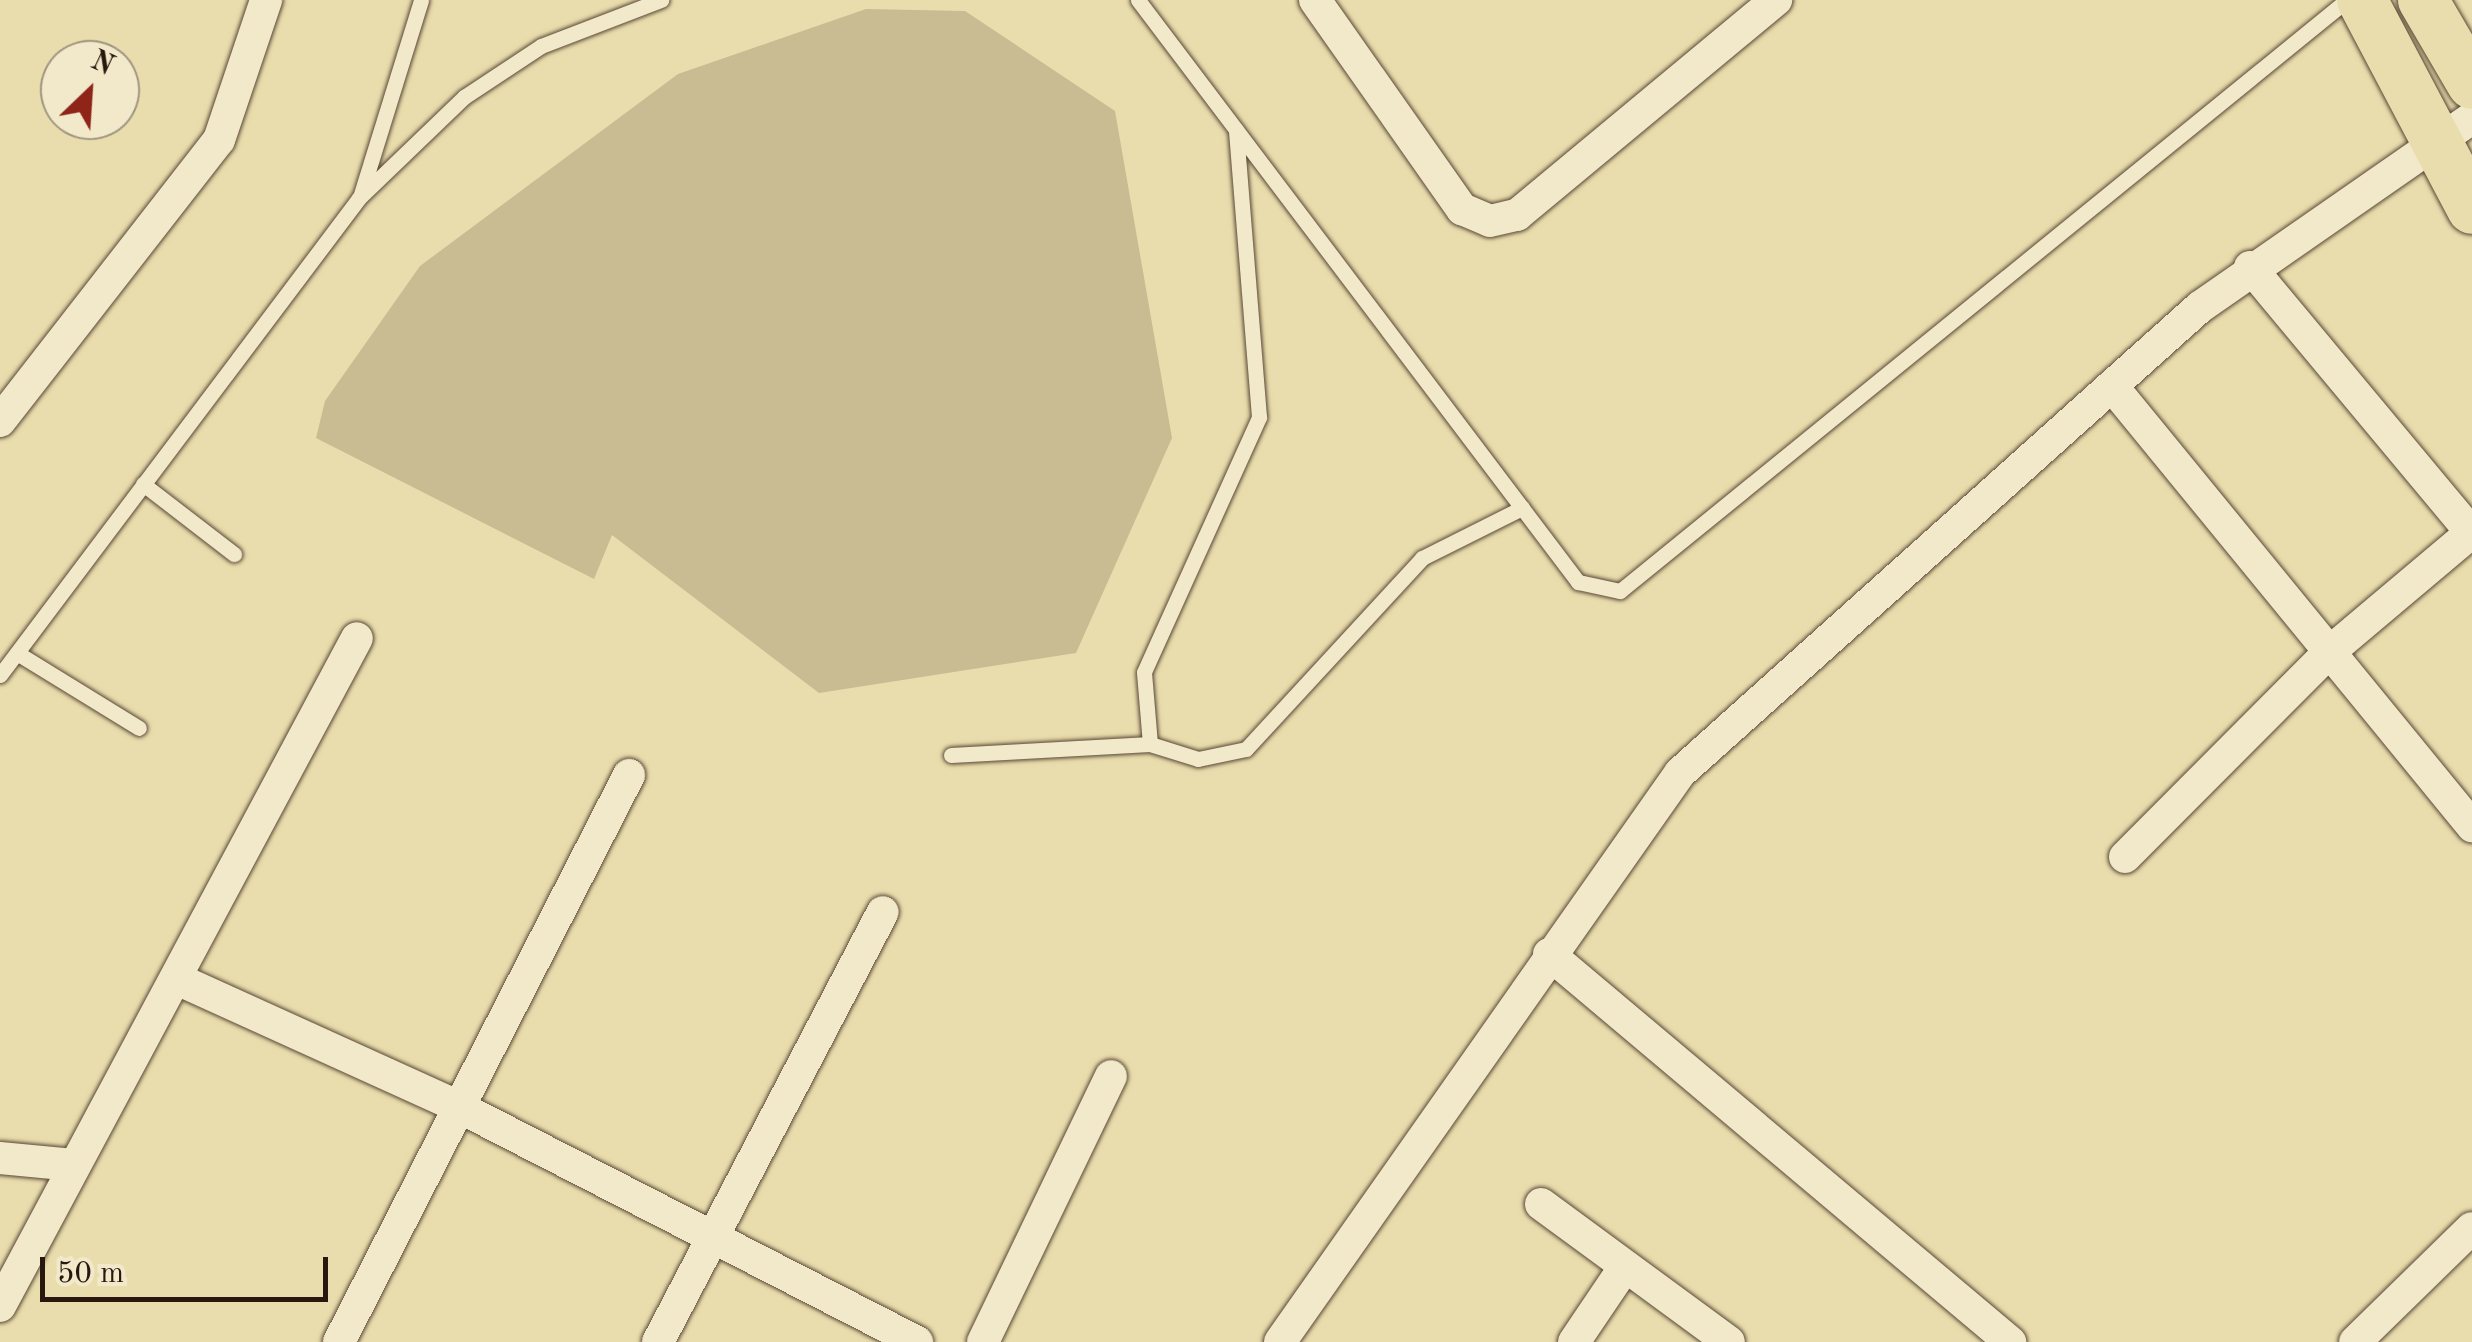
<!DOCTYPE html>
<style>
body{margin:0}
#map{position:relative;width:2472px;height:1342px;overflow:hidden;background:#eaddad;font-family:"Old Standard TT",serif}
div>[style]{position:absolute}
.green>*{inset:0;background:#c9bb92}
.roads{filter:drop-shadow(0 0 2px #584836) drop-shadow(0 0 2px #584836)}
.lane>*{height:15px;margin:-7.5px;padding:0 7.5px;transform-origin:7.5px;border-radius:7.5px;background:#f1e9ca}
.street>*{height:32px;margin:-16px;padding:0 16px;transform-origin:16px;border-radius:16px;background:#f1e9ca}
.primary>*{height:50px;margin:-25px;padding:0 25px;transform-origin:25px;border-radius:25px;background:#eaddad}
span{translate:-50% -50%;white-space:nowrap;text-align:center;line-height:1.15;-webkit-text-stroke:9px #f1e9ca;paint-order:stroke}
.north{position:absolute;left:40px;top:40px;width:100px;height:100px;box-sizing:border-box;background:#f1e9ca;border:2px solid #a0957f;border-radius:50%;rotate:25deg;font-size:28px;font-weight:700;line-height:40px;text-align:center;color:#27170e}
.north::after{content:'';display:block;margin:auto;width:35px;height:45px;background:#8f2418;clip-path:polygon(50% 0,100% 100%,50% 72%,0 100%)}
.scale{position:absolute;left:40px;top:1257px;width:288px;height:45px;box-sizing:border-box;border:5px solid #27170e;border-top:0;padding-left:12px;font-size:30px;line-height:35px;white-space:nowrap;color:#27170e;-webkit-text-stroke:8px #f1e9ca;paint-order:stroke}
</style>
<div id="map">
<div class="green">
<div style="clip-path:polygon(866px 9px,965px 11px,1115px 111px,1172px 438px,1076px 653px,819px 693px,612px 535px,594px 579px,316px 438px,325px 401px,420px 266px,678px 74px)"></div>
</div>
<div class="roads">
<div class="lane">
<div style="left:1138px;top:0;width:730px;rotate:52.91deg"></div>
<div style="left:1578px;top:582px;width:43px;rotate:12.1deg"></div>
<div style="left:1620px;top:591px;width:937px;rotate:-39.11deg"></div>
<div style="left:361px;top:194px;width:203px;rotate:-72.8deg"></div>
<div style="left:143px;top:484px;width:115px;rotate:37.6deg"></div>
<div style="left:17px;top:653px;width:143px;rotate:31.6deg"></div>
<div style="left:0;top:675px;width:597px;rotate:-53.03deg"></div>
<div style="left:359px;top:198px;width:146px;rotate:-43.9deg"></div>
<div style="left:464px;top:97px;width:92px;rotate:-33.5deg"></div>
<div style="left:541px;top:46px;width:129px;rotate:-21deg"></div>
<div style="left:1150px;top:744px;width:72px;rotate:-94.8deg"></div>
<div style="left:1144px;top:672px;width:280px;rotate:-65.7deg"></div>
<div style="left:1259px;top:417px;width:288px;rotate:-94.6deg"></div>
<div style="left:951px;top:755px;width:199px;rotate:-3.2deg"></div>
<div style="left:1150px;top:744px;width:50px;rotate:17.4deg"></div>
<div style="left:1198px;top:759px;width:49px;rotate:-11.8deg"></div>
<div style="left:1246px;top:749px;width:260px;rotate:-47.3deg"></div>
<div style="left:1422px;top:558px;width:112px;rotate:-26.6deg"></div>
</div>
<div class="street">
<div style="left:1315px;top:0;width:256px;rotate:54.9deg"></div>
<div style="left:1462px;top:209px;width:30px;rotate:23deg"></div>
<div style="left:1490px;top:221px;width:28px;rotate:-13deg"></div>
<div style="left:1517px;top:215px;width:337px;rotate:-39.7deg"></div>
<div style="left:2250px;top:267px;width:346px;rotate:50.2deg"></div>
<div style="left:2112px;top:386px;width:569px;rotate:50.71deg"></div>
<div style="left:0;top:421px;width:356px;rotate:-52.1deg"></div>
<div style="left:219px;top:140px;width:148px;rotate:-71.4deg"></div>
<div style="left:2125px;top:857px;width:286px;rotate:-45.1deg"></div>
<div style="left:2327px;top:654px;width:189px;rotate:-40.1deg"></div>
<div style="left:1549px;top:954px;width:603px;rotate:40.09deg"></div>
<div style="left:177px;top:979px;width:310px;rotate:24.4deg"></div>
<div style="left:459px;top:1107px;width:515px;rotate:27.16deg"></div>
<div style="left:0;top:1158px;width:74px;rotate:5.4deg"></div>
<div style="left:1541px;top:1204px;width:233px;rotate:36.3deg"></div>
<div style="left:0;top:1306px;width:757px;rotate:-61.88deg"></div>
<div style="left:339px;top:1342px;width:637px;rotate:-62.91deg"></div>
<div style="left:658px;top:1342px;width:485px;rotate:-62.4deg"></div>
<div style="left:983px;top:1342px;width:295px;rotate:-64.3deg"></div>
<div style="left:1280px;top:1342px;width:696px;rotate:-54.89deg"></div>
<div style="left:1680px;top:773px;width:698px;rotate:-41.87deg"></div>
<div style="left:2200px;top:307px;width:331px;rotate:-34.8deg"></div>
<div style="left:1574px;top:1342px;width:89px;rotate:-56deg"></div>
<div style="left:2355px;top:1342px;width:163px;rotate:-44.3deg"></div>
</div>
<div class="primary">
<div style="left:2362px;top:0;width:236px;rotate:62.2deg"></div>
<div style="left:2423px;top:0;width:97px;rotate:59.7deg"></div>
</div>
</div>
<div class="north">N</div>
<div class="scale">50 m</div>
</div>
